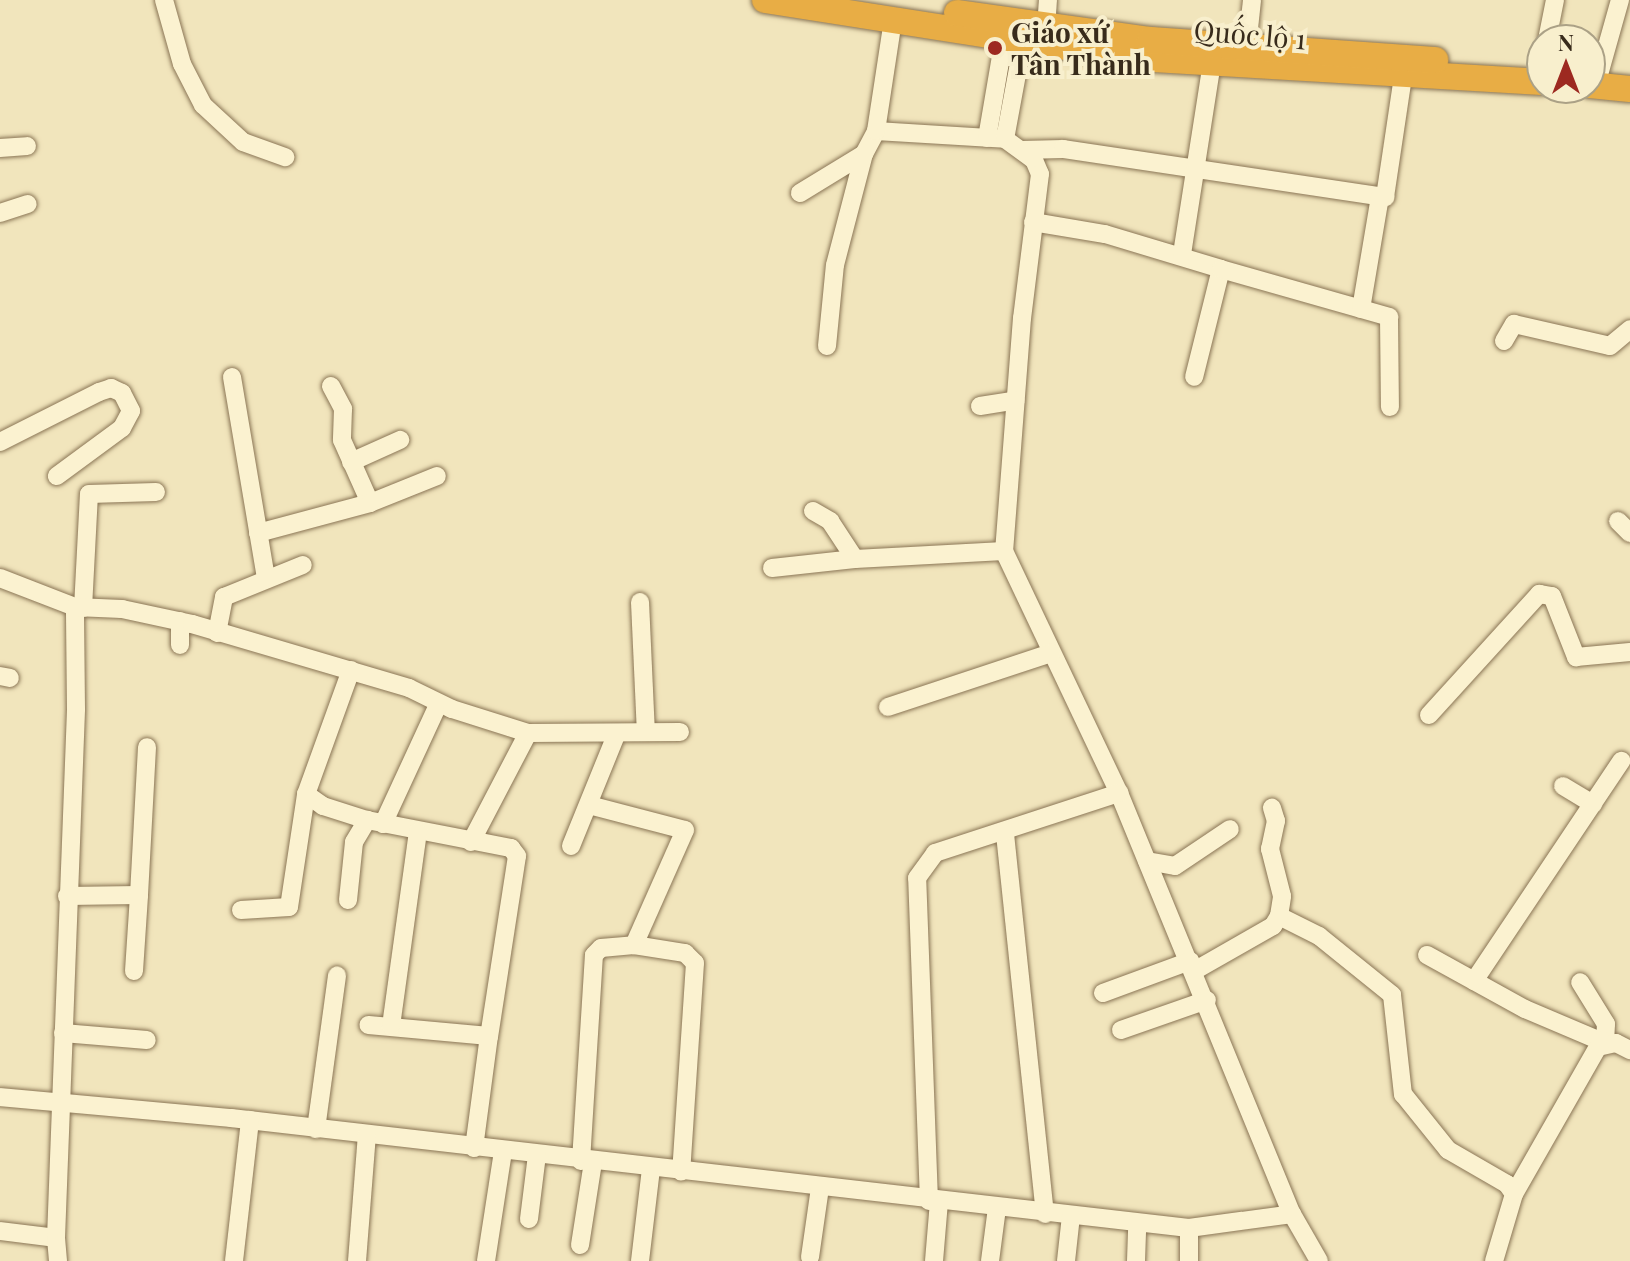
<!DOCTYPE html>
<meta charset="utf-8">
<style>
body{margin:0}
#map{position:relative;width:1630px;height:1261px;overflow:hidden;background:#f1e5bc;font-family:"Playfair Display",serif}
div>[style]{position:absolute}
.roads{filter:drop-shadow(0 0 2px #8a7555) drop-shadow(0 0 2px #8a7555)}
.minor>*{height:18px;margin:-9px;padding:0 9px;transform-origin:9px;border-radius:9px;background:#fbf2d0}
.highway>*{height:26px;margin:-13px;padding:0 13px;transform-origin:13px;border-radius:13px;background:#e8ad45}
.dots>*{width:22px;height:22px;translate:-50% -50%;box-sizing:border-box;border:4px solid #f8efcd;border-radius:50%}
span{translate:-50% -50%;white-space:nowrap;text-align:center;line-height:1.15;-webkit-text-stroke:8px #f8efcd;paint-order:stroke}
.poi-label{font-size:28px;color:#382b1b;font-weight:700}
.left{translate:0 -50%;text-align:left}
.street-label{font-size:28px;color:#382b1b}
.north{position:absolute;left:1526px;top:24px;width:80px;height:80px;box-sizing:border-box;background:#f8efcd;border:2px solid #aba186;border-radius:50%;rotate:0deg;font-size:22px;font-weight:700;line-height:32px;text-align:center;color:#382b1b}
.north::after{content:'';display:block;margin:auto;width:28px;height:36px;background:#9d2920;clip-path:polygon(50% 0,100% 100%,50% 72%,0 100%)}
</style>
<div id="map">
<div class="roads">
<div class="minor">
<div style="left:164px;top:0;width:66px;rotate:74.3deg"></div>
<div style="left:182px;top:64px;width:46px;rotate:62.9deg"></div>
<div style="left:203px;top:105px;width:54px;rotate:42.8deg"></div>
<div style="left:243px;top:142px;width:45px;rotate:19.7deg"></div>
<div style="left:1046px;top:28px;width:28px;rotate:-86deg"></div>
<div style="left:1547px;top:40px;width:41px;rotate:-78.7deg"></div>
<div style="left:1247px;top:47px;width:47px;rotate:-83.9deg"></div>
<div style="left:1600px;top:71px;width:74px;rotate:-74.3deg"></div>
<div style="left:876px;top:131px;width:129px;rotate:3.5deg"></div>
<div style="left:1005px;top:139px;width:99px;rotate:-79.5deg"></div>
<div style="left:987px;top:138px;width:100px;rotate:-80.3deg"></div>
<div style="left:1005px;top:139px;width:36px;rotate:36deg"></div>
<div style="left:1034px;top:160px;width:15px;rotate:67deg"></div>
<div style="left:1040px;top:174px;width:145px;rotate:97.1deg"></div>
<div style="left:1022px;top:318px;width:234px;rotate:94.4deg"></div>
<div style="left:1004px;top:551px;width:268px;rotate:64.6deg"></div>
<div style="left:1119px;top:793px;width:455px;rotate:67.7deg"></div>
<div style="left:1292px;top:1214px;width:54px;rotate:60.1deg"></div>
<div style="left:0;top:148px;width:27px;rotate:-4deg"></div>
<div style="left:1022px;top:150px;width:41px;rotate:-1.4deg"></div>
<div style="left:1063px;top:149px;width:326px;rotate:8.5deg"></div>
<div style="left:1385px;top:197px;width:122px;rotate:-81.5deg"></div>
<div style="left:800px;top:193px;width:75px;rotate:-31.4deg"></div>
<div style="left:864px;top:154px;width:26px;rotate:-62deg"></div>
<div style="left:876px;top:131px;width:112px;rotate:-81.3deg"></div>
<div style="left:0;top:213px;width:29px;rotate:-18deg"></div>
<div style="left:1033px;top:222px;width:73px;rotate:9.5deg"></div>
<div style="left:1105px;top:234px;width:121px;rotate:16.8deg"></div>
<div style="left:1221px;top:269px;width:111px;rotate:104deg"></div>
<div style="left:1182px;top:254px;width:193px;rotate:-81.1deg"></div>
<div style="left:1221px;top:269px;width:175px;rotate:15.9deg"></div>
<div style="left:1389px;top:317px;width:90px;rotate:89.4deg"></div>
<div style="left:1361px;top:309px;width:114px;rotate:-80.4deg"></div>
<div style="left:1504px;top:341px;width:20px;rotate:-60deg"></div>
<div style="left:1514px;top:324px;width:98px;rotate:12.9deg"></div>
<div style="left:1610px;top:346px;width:26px;rotate:-40deg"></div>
<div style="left:827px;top:346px;width:81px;rotate:-84.4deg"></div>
<div style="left:835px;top:265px;width:115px;rotate:-75.4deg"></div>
<div style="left:232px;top:377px;width:205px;rotate:80.4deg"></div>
<div style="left:331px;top:386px;width:26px;rotate:62deg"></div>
<div style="left:343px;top:409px;width:31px;rotate:92deg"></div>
<div style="left:342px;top:440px;width:69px;rotate:66deg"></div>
<div style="left:980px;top:406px;width:36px;rotate:-9deg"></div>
<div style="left:0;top:442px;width:111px;rotate:-26.8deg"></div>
<div style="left:99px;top:392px;width:13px;rotate:-18deg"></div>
<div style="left:111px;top:388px;width:12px;rotate:24deg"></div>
<div style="left:122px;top:393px;width:20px;rotate:63deg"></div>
<div style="left:131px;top:411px;width:19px;rotate:118deg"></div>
<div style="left:122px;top:428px;width:81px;rotate:143.6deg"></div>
<div style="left:351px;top:462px;width:54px;rotate:-24.2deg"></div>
<div style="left:813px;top:511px;width:20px;rotate:30deg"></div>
<div style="left:830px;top:521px;width:45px;rotate:56.7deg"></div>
<div style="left:855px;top:559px;width:149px;rotate:-3.1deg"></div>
<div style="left:1618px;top:521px;width:17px;rotate:45deg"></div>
<div style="left:258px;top:533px;width:116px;rotate:-15deg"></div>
<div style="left:370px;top:503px;width:72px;rotate:-21.9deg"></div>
<div style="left:772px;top:568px;width:83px;rotate:-6.2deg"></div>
<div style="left:0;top:578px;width:80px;rotate:21.1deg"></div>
<div style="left:640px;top:602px;width:130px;rotate:87.4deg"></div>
<div style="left:83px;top:608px;width:114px;rotate:-87deg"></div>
<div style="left:89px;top:494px;width:67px;rotate:-1.7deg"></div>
<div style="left:217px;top:633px;width:37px;rotate:-79deg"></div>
<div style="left:224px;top:597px;width:85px;rotate:-22.1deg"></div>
<div style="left:180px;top:645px;width:24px;rotate:-90deg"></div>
<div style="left:351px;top:670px;width:132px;rotate:109.9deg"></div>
<div style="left:306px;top:794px;width:21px;rotate:35deg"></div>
<div style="left:323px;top:806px;width:46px;rotate:17.7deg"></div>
<div style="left:367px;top:820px;width:147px;rotate:11deg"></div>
<div style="left:511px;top:848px;width:10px;rotate:53deg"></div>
<div style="left:517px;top:856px;width:182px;rotate:98.8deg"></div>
<div style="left:489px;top:1036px;width:121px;rotate:-174.8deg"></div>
<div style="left:0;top:676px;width:10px;rotate:11deg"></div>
<div style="left:888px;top:707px;width:172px;rotate:-18.3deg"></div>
<div style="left:1429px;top:715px;width:164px;rotate:-47.7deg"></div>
<div style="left:1539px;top:594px;width:13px;rotate:9deg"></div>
<div style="left:1552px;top:596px;width:66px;rotate:68.5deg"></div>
<div style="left:1576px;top:657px;width:54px;rotate:-5.3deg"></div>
<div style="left:1563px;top:786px;width:35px;rotate:31deg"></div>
<div style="left:589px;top:805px;width:99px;rotate:14.6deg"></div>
<div style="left:685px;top:830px;width:126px;rotate:113.9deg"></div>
<div style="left:383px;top:824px;width:133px;rotate:-65.2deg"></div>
<div style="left:1005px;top:834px;width:382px;rotate:84deg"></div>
<div style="left:471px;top:842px;width:123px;rotate:-62.4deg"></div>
<div style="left:571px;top:846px;width:120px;rotate:-67.9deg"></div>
<div style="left:1147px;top:861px;width:28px;rotate:10deg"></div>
<div style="left:1175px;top:866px;width:66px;rotate:-33.9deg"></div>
<div style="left:67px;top:896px;width:72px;rotate:-0.8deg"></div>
<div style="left:139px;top:895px;width:148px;rotate:-86.9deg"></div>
<div style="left:348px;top:900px;width:58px;rotate:-84.1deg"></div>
<div style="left:354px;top:842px;width:26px;rotate:-59deg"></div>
<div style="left:241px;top:910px;width:48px;rotate:-3.6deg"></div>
<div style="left:289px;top:907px;width:114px;rotate:-81.4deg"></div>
<div style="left:1279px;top:916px;width:45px;rotate:26.6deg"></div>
<div style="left:1319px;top:936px;width:94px;rotate:38.9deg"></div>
<div style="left:1392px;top:995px;width:100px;rotate:83.7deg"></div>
<div style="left:1403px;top:1094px;width:72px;rotate:51.2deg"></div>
<div style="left:1448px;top:1150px;width:68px;rotate:30deg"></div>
<div style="left:1507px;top:1184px;width:12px;rotate:55deg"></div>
<div style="left:1514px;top:1194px;width:70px;rotate:106.6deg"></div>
<div style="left:1427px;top:955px;width:112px;rotate:28.9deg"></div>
<div style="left:1525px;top:1009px;width:87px;rotate:23deg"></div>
<div style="left:1605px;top:1043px;width:19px;rotate:-87deg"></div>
<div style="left:1606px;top:1024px;width:49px;rotate:-121.8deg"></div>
<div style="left:134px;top:971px;width:76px;rotate:-86.2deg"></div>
<div style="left:1194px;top:971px;width:91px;rotate:-29.7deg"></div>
<div style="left:1273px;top:926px;width:12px;rotate:-59deg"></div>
<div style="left:1279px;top:916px;width:20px;rotate:-81deg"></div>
<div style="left:1282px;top:896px;width:49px;rotate:-104.3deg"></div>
<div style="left:1270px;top:849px;width:29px;rotate:-78deg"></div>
<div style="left:1276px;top:821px;width:14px;rotate:-107deg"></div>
<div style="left:1474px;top:981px;width:265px;rotate:-56.2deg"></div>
<div style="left:1103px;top:993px;width:93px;rotate:-20.2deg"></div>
<div style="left:391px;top:1026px;width:196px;rotate:-82.1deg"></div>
<div style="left:1121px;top:1030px;width:91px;rotate:-19.2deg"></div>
<div style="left:63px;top:1033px;width:84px;rotate:4.8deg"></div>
<div style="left:0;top:1097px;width:232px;rotate:5.2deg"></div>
<div style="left:231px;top:1118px;width:964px;rotate:6.55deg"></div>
<div style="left:1189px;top:1228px;width:104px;rotate:-7.7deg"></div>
<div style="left:316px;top:1129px;width:155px;rotate:-82.2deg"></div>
<div style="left:474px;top:1148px;width:113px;rotate:-82.4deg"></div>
<div style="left:581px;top:1161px;width:206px;rotate:-86.4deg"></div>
<div style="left:594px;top:955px;width:10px;rotate:-45deg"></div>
<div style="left:601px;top:948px;width:33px;rotate:-5deg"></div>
<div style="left:634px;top:945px;width:52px;rotate:8.9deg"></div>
<div style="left:685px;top:953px;width:14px;rotate:45deg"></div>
<div style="left:695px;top:963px;width:209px;rotate:93.8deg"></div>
<div style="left:1514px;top:1194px;width:169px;rotate:-60.3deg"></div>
<div style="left:1598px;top:1047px;width:18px;rotate:-13deg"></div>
<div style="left:1616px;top:1043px;width:16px;rotate:27deg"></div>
<div style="left:929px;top:1201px;width:323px;rotate:-92.1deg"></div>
<div style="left:917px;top:878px;width:31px;rotate:-54deg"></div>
<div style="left:935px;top:853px;width:194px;rotate:-18.1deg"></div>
<div style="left:529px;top:1219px;width:64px;rotate:-82.9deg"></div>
<div style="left:0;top:1231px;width:56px;rotate:7.1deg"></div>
<div style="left:56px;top:1238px;width:529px;rotate:-87.83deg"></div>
<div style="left:76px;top:709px;width:102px;rotate:-90.6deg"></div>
<div style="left:75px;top:607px;width:47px;rotate:2.4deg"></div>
<div style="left:122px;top:609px;width:72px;rotate:12.1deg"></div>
<div style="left:192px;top:624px;width:226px;rotate:16.4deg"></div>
<div style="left:409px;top:688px;width:48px;rotate:26deg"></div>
<div style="left:452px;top:709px;width:80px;rotate:17.5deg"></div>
<div style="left:528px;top:733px;width:152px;rotate:-0.4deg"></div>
<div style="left:56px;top:1238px;width:23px;rotate:85deg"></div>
<div style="left:580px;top:1245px;width:84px;rotate:-81.1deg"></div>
<div style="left:810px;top:1257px;width:70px;rotate:-81.8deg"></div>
<div style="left:234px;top:1261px;width:142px;rotate:-83.5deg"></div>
<div style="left:357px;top:1261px;width:126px;rotate:-85.5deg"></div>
<div style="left:486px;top:1261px;width:111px;rotate:-81.2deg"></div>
<div style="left:640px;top:1261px;width:93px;rotate:-83.2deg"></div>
<div style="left:934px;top:1261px;width:59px;rotate:-85.2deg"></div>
<div style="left:990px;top:1261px;width:53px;rotate:-82.5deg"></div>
<div style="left:1066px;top:1261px;width:45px;rotate:-83.7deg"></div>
<div style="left:1136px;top:1261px;width:38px;rotate:-88deg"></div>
<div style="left:1189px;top:1261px;width:33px;rotate:-90deg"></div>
</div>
<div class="highway">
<div style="left:765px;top:0;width:376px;rotate:8.9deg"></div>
<div style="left:1137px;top:58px;width:406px;rotate:3.4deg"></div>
<div style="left:957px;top:13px;width:195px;rotate:8deg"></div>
<div style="left:1150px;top:40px;width:286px;rotate:4deg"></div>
<div style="left:1590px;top:85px;width:40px;rotate:5.7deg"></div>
</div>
</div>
<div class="dots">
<div style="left:995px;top:48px;background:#9d2920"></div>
</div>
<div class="poi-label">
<span class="left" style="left:1011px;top:48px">Giáo xứ<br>Tân Thành</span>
</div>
<div class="street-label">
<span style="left:1250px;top:34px;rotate:5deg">Quốc lộ 1</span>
</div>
<div class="north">N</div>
</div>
